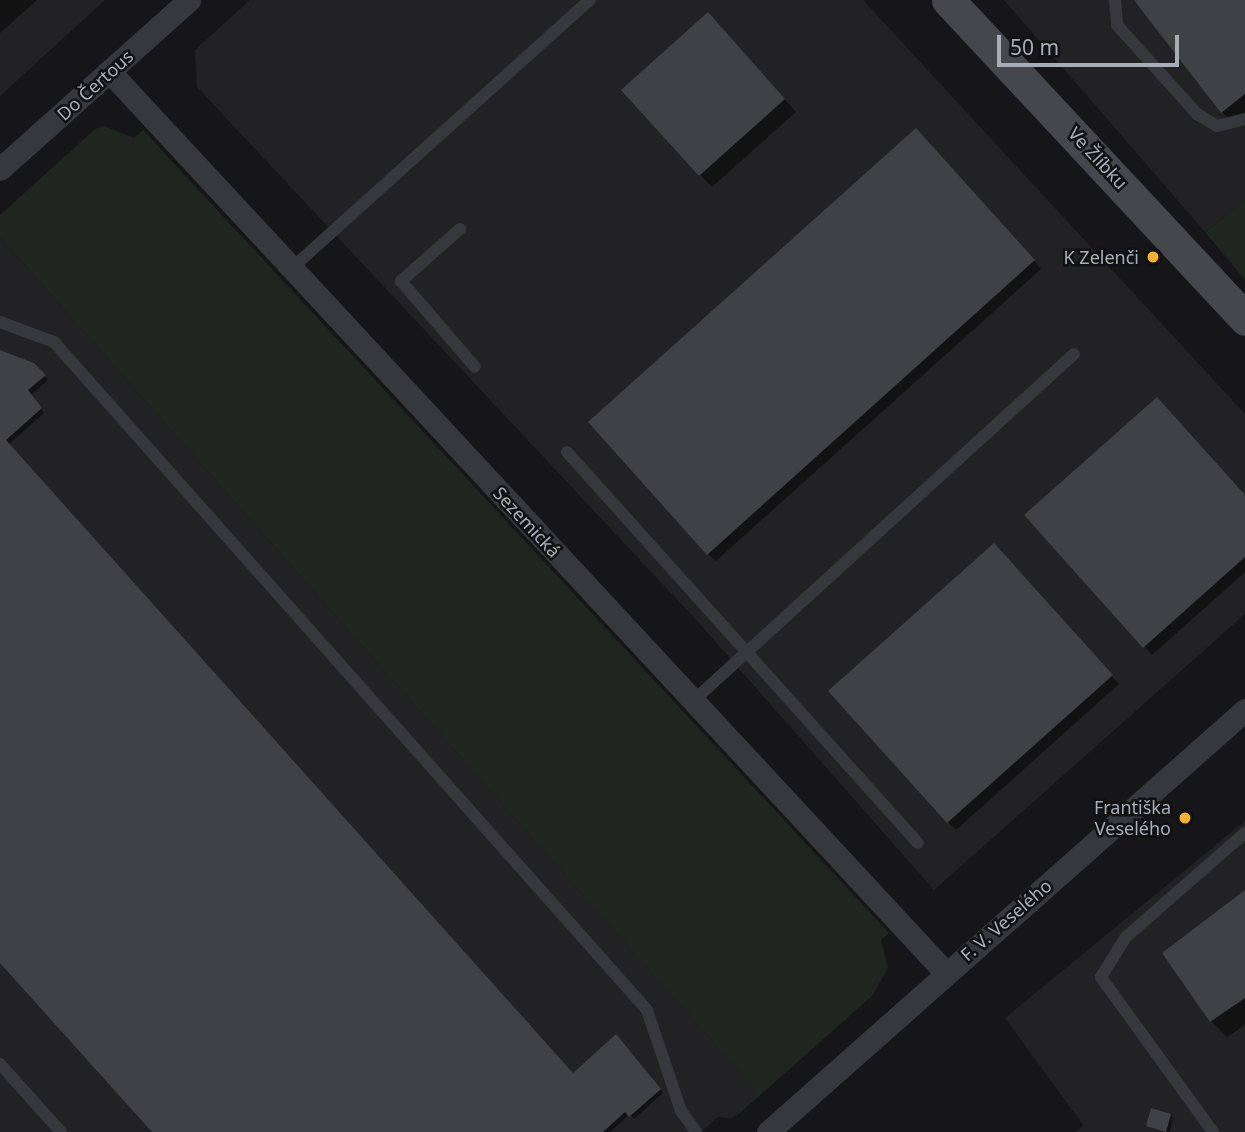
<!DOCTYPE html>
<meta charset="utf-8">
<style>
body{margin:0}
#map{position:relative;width:1245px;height:1132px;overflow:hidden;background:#161618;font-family:"Noto Sans",sans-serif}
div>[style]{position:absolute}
.built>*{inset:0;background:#222225}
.green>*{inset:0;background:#1e261f}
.shadow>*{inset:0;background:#0007}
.building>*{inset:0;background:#404145}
.lane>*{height:12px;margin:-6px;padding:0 6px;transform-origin:6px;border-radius:6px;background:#37383d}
.street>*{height:23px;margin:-11.5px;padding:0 11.5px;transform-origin:11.5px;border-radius:11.5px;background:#37383d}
.secondary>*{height:33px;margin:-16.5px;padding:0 16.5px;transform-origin:16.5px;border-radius:16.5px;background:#45474d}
.dots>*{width:19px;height:19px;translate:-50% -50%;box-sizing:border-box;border:4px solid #111113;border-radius:50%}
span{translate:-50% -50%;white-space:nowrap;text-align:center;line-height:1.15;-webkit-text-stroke:5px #111113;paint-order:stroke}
.street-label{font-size:18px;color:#a8adb8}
.poi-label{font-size:18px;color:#a8adb8}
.right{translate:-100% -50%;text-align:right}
.scale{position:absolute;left:997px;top:35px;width:182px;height:32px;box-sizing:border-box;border:4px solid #a8adb8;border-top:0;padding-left:9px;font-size:21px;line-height:24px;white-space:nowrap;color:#a8adb8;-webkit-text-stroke:5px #111113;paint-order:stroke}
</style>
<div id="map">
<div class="built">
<div style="clip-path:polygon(0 0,105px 0,0 96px)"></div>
<div style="clip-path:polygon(250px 0,863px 0,1245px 414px,1245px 614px,934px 890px,698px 622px,197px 87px,195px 50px)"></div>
<div style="clip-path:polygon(1004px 0,1245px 0,1245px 201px,1205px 232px)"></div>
<div style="clip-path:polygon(0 237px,759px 1093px,731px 1118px,718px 1117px,701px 1132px,0 1132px)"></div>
<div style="clip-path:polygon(1245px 821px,1245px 1132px,1076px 1132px,1083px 1125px,1005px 1018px)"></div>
</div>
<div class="green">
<div style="clip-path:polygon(104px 126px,134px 138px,143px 130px,889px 933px,881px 940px,888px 968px,872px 996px,740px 1113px,731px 1118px,758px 1093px,756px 1090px,0 237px,0 215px,95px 129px)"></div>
<div style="clip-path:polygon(1245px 201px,1245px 280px,1205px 232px)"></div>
</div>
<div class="shadow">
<div style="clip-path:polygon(0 0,37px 0,0 33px)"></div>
<div style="clip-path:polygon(1140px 0,1245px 0,1245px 116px,1234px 124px,1222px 112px)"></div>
<div style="clip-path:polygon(720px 27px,796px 112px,712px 187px,700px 175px)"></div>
<div style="clip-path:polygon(924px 138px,1041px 269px,716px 561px,708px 554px)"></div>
<div style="clip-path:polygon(0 352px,33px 364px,48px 380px,31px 395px,44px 413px,8px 445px,573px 1075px,619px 1040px,663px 1093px,634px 1119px,630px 1114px,610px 1132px,154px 1132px,0 960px)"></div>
<div style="clip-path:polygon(1245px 497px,1245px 572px,1152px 655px,1026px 515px)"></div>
<div style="clip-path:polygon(1001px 553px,1119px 684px,956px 830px,831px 691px)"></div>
<div style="clip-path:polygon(1245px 895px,1245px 1025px,1227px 1037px,1211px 1021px)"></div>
<div style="clip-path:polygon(1170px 1115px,1173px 1119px,1170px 1132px,1148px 1126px)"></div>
</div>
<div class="building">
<div style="clip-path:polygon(1134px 0,1245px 0,1245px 94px,1221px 113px)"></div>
<div style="clip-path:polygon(708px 12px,785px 99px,699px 176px,621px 90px)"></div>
<div style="clip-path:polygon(916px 128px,1035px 260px,707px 555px,588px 422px)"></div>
<div style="clip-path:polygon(0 350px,34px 363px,46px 375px,28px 390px,42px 408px,6px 440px,573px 1073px,616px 1034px,661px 1089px,629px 1117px,625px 1112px,603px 1132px,152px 1132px,0 963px)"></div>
<div style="clip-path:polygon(1157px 397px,1245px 495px,1245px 557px,1143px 648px,1024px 515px)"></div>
<div style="clip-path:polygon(994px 543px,1113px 675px,947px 823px,828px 691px)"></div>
<div style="clip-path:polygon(1245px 890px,1245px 998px,1210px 1022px,1162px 953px)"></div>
<div style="clip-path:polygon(1151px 1108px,1171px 1114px,1166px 1132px,1146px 1126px)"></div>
</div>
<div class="lane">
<div style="left:1115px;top:0;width:25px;rotate:85deg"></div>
<div style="left:1117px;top:25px;width:120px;rotate:48deg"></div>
<div style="left:1197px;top:114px;width:23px;rotate:31deg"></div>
<div style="left:1217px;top:126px;width:29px;rotate:-14deg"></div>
<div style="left:460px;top:229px;width:79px;rotate:138.6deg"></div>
<div style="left:401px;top:281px;width:113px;rotate:49.3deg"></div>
<div style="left:292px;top:268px;width:401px;rotate:-42deg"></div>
<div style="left:0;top:322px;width:58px;rotate:20.3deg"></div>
<div style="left:54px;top:342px;width:893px;rotate:48.4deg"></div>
<div style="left:647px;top:1010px;width:107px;rotate:71.4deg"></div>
<div style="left:681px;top:1111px;width:26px;rotate:54deg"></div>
<div style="left:567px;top:452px;width:525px;rotate:48.09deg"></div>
<div style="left:693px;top:701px;width:515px;rotate:-42.33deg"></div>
<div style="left:0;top:1064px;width:91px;rotate:48.1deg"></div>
<div style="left:1213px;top:1132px;width:191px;rotate:-125.9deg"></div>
<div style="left:1101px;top:977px;width:47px;rotate:-58deg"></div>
<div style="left:1126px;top:937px;width:158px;rotate:-41.2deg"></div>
</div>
<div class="street">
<div style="left:109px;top:71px;width:1231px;rotate:47.14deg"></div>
<div style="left:0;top:169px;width:254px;rotate:-41.8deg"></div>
<div style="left:768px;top:1132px;width:637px;rotate:-41.5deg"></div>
</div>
<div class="secondary">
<div style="left:948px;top:0;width:436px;rotate:47deg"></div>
</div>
<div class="dots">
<div style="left:1153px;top:257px;background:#f2b134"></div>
<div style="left:1185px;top:818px;background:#f2b134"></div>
</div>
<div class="street-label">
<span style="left:95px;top:85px;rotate:-42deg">Do Čertous</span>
<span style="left:1098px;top:158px;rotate:47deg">Ve Žlíbku</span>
<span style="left:527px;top:522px;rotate:47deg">Sezemická</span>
<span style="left:1006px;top:920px;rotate:-41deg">F. V. Veselého</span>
</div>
<div class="poi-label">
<span class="right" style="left:1139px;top:257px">K Zelenči</span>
<span class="right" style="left:1171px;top:818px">Františka<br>Veselého</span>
</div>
<div class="scale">50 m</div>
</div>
